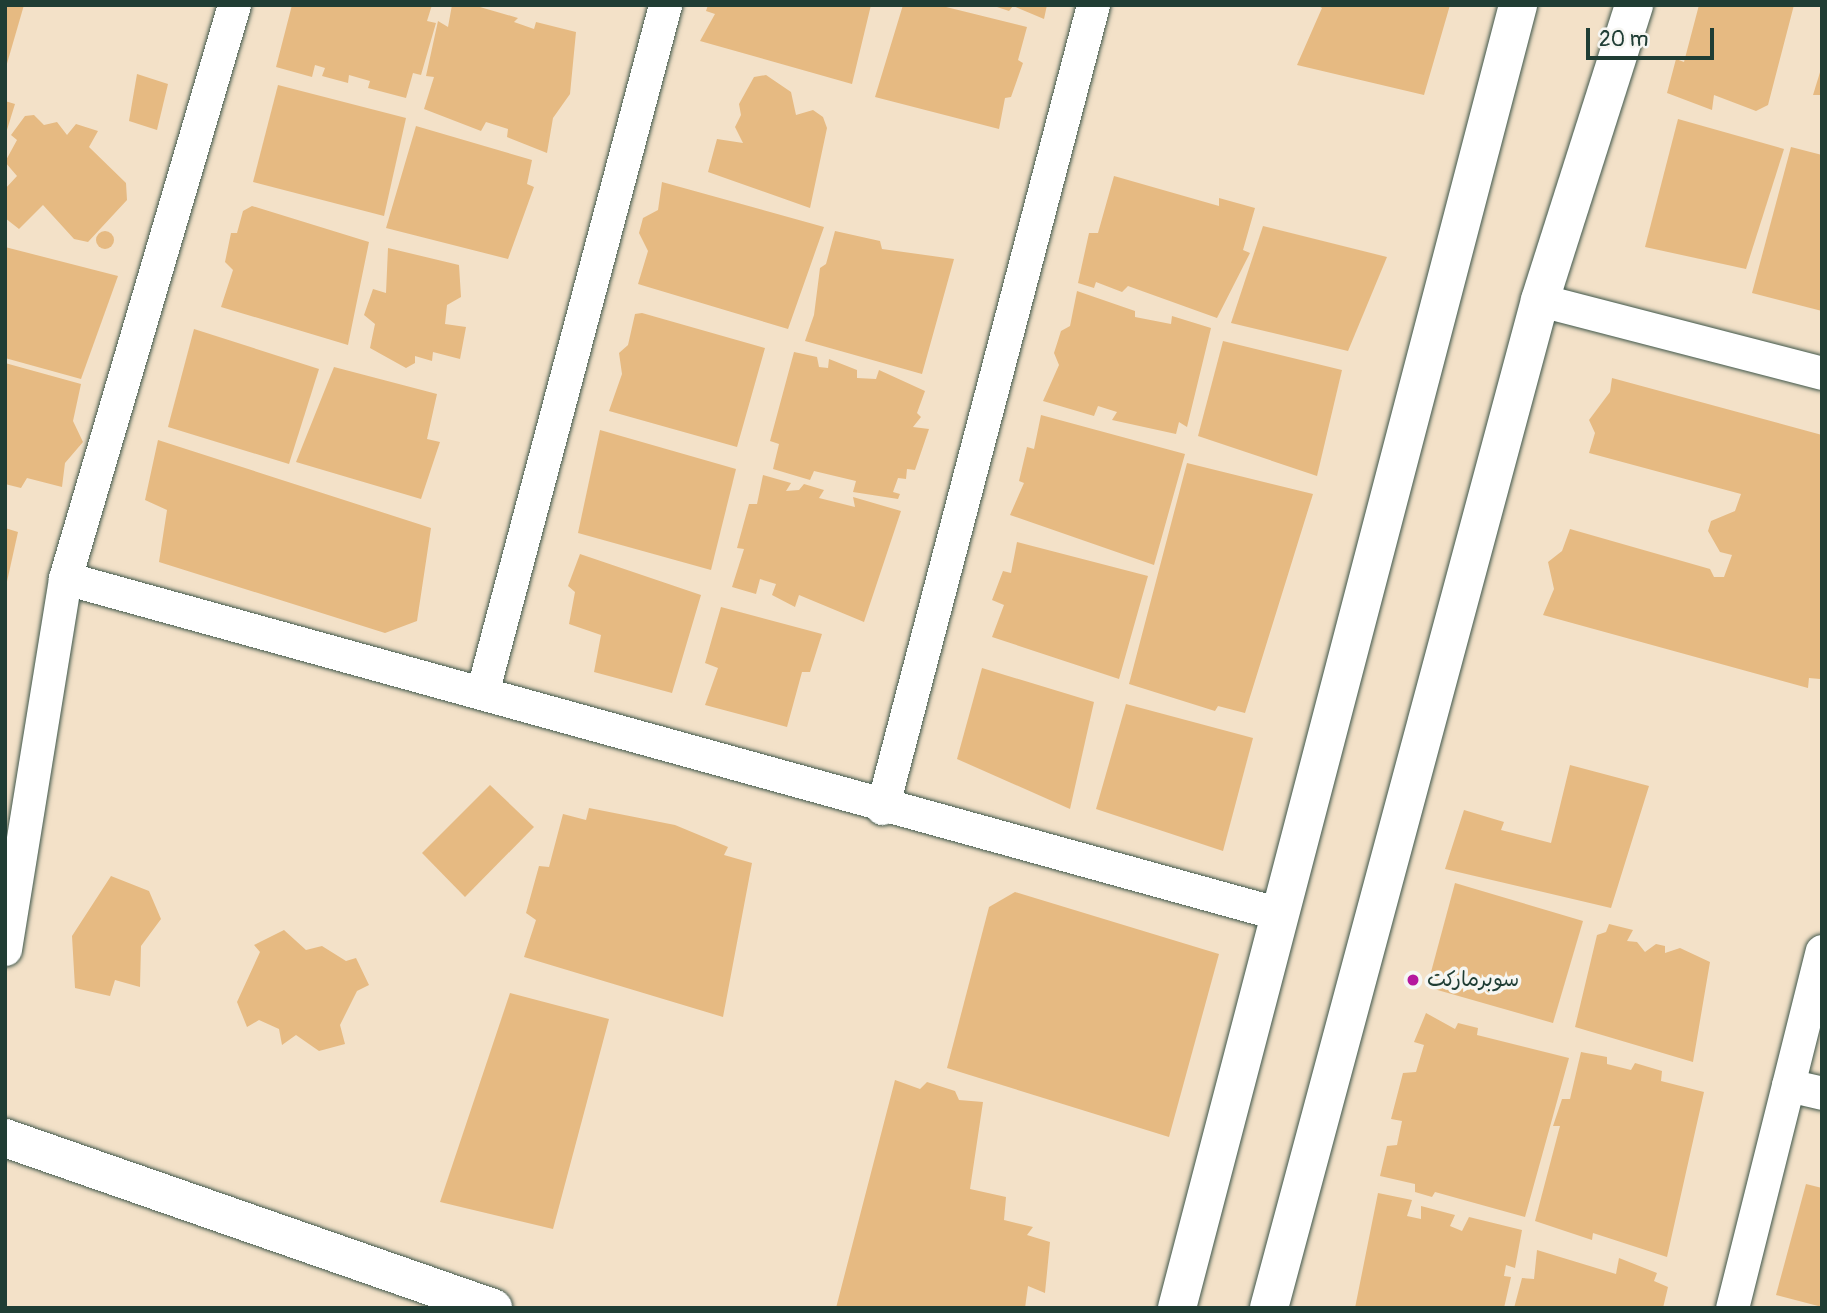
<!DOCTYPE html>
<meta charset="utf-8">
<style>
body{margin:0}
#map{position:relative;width:1827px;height:1313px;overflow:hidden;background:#f3e1c8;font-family:Pangolin,"Playpen Sans Arabic",sans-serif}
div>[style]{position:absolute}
.building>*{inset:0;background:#e6ba82}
.round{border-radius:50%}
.roads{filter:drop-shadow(0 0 2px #3f564a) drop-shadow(0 0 2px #3f564a)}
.minor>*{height:33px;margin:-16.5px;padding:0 16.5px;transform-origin:16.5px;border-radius:16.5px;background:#fff}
.tertiary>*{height:38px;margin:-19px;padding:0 19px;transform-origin:19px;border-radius:19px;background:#fff}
.secondary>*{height:38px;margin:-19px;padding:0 19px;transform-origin:19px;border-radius:19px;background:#fff}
.dots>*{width:19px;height:19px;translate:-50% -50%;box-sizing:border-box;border:4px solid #f6f6f2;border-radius:50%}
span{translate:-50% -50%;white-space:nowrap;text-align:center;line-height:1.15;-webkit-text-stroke:7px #f6f6f2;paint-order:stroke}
.poi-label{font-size:21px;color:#1f3d34}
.left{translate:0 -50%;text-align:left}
.frame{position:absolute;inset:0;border:7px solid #1f3d34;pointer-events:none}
.scale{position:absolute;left:1586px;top:28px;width:128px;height:32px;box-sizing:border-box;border:4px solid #1f3d34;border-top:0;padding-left:9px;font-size:21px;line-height:24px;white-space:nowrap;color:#1f3d34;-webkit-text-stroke:5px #f6f6f2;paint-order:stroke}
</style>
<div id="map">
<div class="building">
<div style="clip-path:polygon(5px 5px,24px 5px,6px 67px,5px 66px)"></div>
<div style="clip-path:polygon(292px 5px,432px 5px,427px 21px,436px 23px,421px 75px,413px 73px,406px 98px,368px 88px,370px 81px,349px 75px,348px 83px,322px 76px,325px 68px,315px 65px,312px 77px,276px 67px)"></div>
<div style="clip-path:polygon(452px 5px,473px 5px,518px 18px,514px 22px,534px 29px,536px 22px,576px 32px,570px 94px,553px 118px,547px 153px,507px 137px,508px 129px,486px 122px,481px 131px,424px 109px,434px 77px,426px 76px,438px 21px,448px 27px)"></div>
<div style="clip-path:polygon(708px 5px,871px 5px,852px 84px,700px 41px,715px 14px,706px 11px)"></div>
<div style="clip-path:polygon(903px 5px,938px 5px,1027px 27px,1018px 60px,1023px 63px,1011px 97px,1005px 98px,999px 129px,875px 97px)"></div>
<div style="clip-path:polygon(1012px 5px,1047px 5px,1044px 19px,1013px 6px,1009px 11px,994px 6px)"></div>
<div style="clip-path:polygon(1317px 5px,1450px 5px,1424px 95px,1297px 65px,1322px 8px)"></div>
<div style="clip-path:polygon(1699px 5px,1794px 5px,1768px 105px,1756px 111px,1714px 95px,1712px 110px,1667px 93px,1676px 59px,1684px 62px)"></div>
<div style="clip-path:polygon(1821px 69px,1822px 95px,1813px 95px)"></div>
<div style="clip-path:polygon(137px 74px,168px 84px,157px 130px,129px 121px)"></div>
<div style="clip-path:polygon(766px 75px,791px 92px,796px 115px,813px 110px,823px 117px,827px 128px,810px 208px,708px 172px,717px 139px,743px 143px,735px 127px,741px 115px,739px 104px,754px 77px)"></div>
<div style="clip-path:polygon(278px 85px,406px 118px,384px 216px,253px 182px)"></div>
<div style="clip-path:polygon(5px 101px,15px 104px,6px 133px,5px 133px)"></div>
<div style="clip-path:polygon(34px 115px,44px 125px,57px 122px,67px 135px,76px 124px,98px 131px,89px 147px,126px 183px,127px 200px,88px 242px,74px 239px,43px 205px,19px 229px,5px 218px,5px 189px,17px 176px,5px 162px,17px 140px,11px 135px,25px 116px)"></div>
<div style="clip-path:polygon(1678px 119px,1784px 149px,1746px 269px,1645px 247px)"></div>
<div style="clip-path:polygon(416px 126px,532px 160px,527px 184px,534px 187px,508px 259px,386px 228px)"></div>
<div style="clip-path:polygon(1791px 147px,1822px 155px,1822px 311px,1752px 293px)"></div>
<div style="clip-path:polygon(1114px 176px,1219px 206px,1219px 198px,1255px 208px,1243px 250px,1250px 253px,1217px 318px,1128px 286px,1122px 292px,1096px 282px,1094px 288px,1078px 283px,1089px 233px,1098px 233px)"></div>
<div style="clip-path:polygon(662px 182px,824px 227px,788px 329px,638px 284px,648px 251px,639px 233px,643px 218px,658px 210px)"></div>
<div style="clip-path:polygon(252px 206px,369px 242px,348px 345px,221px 307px,233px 270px,225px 262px,231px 233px,237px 233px,243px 211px)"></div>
<div style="clip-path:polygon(1263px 226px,1387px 257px,1348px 351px,1231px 323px)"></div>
<div style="clip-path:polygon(835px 231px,880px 241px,882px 249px,954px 259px,922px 374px,805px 341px,814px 315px,820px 268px,826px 264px)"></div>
<div class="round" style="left:96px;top:231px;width:18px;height:18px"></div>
<div style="clip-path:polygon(5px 247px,118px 276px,81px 379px,5px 358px)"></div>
<div style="clip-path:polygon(388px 248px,459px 265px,461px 297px,447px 305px,445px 324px,466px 327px,460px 359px,433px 352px,432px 361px,415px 356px,415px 363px,406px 368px,370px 348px,375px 324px,364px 315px,373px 289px,386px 293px)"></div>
<div style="clip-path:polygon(1077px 291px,1135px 311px,1135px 317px,1171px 324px,1172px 316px,1211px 328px,1187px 427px,1179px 422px,1176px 434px,1112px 420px,1117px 412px,1098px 406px,1094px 416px,1043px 401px,1059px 365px,1054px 353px,1061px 331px,1070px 326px)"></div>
<div style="clip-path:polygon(642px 313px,765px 348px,737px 447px,609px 411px,622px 374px,619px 353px,628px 345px,635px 314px)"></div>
<div style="clip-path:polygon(194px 329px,319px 369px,289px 464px,168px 427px)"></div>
<div style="clip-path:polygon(1223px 341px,1342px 370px,1317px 476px,1198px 436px)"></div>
<div style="clip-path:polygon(794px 352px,817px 357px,819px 367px,828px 368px,829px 359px,857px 370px,857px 378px,876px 379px,879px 370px,925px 391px,917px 413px,921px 417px,913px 427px,929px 429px,915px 470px,907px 469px,906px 479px,898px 478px,893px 492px,900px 494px,898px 499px,853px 492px,856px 481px,814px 471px,810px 480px,773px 469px,779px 444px,770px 441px)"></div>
<div style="clip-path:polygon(5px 363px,81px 384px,73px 421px,83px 442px,65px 463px,62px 487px,27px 478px,21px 488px,5px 484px)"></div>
<div style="clip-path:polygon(334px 367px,437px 394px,427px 439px,440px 442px,421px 499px,296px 462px)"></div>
<div style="clip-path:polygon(1612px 378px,1822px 435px,1822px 672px,1820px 679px,1809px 678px,1808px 688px,1543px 615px,1554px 589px,1548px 562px,1562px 551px,1570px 529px,1710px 569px,1714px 577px,1724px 577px,1732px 555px,1720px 552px,1708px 531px,1711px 521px,1735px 511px,1741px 494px,1589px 453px,1595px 433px,1589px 420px,1610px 392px)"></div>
<div style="clip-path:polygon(1041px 415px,1185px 454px,1154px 565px,1010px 515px,1024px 483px,1019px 481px,1027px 447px,1034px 449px)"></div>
<div style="clip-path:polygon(600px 430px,736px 469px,711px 570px,578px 533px)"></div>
<div style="clip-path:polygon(158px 440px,431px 528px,417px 621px,385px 633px,159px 562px,167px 510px,145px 500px)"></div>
<div style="clip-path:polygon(1187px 463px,1313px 494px,1245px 713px,1218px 706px,1215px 711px,1129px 684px)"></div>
<div style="clip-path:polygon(763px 475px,791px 483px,786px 491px,799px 490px,804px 484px,824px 490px,819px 498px,855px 507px,853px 497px,901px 511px,864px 622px,799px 595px,795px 607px,772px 595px,776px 584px,760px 579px,756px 594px,732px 587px,744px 549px,737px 548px,749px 504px,757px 504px)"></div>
<div style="clip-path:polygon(5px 528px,18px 532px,6px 586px,5px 586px)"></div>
<div style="clip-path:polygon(1017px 542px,1148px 576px,1119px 679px,992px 637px,1004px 605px,992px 600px,1003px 571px,1011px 573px)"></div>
<div style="clip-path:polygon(580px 554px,701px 595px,672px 693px,594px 672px,601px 635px,569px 624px,575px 592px,568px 586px)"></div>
<div style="clip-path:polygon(721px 607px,822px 634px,810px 672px,802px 672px,787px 727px,705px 705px,718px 668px,705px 663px)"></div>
<div style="clip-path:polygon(982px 668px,1094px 702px,1070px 809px,957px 759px)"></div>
<div style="clip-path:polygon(1126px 704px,1253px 738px,1223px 851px,1096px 809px)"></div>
<div style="clip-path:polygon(1570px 765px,1649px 786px,1611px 908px,1445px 869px,1464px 810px,1504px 822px,1501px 830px,1551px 843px)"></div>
<div style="clip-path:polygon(490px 785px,534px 827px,465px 897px,422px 853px)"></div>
<div style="clip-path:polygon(589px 808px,675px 825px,728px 847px,724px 855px,752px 863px,723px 1017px,524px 957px,536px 920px,526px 913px,539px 866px,549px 867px,563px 814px,586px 820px)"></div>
<div style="clip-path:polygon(111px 876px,149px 891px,161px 919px,141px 946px,140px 987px,115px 980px,110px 996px,75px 988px,72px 936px)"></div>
<div style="clip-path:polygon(1455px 883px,1583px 921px,1553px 1023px,1427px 987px)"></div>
<div style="clip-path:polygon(1015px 892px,1219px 954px,1169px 1137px,947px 1068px,989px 907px)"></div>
<div style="clip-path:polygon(1609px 924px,1633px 930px,1627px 941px,1637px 942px,1645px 952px,1656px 944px,1665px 946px,1665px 953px,1680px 948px,1710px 962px,1693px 1062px,1575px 1027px,1597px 935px,1606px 932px)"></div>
<div style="clip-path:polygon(284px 930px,306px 950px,322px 946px,346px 961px,356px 958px,369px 985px,357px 991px,340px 1025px,345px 1044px,319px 1051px,296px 1035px,282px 1045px,279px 1029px,259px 1020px,247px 1027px,237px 1002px,260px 952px,254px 945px)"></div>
<div style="clip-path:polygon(510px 993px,609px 1019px,553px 1229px,440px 1202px)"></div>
<div style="clip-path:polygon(1426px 1013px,1455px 1029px,1458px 1023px,1478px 1028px,1477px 1035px,1569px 1058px,1525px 1217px,1435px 1192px,1432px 1197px,1415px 1192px,1415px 1184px,1380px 1176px,1387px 1146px,1397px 1145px,1402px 1121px,1391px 1119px,1403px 1073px,1416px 1072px,1424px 1045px,1414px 1042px)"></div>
<div style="clip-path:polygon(1581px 1052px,1607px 1057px,1607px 1064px,1631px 1070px,1635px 1063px,1662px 1071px,1661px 1081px,1704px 1092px,1667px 1257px,1593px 1233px,1592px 1240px,1535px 1221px,1560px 1126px,1553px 1126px,1562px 1099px,1570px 1099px)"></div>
<div style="clip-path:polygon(895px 1080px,920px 1089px,927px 1082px,955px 1091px,959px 1100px,983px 1102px,970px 1189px,1006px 1197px,1004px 1220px,1033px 1227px,1027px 1235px,1050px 1242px,1045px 1293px,1028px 1286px,1025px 1308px,836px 1308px)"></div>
<div style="clip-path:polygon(1806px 1184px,1822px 1188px,1822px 1307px,1776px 1295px)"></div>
<div style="clip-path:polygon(1378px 1193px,1412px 1200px,1407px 1216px,1421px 1219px,1421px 1206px,1455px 1215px,1450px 1226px,1462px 1231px,1469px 1217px,1522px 1230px,1515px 1268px,1506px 1265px,1504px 1276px,1511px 1277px,1504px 1308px,1355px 1308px)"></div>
<div style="clip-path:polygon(1537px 1250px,1616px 1274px,1619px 1258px,1657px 1273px,1654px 1281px,1668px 1287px,1663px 1308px,1514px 1308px,1522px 1278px,1534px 1279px)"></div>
</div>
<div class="roads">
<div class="minor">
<div style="left:1540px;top:300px;width:291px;rotate:14.5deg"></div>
<div style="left:65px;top:578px;width:1261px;rotate:15.46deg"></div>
<div style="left:482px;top:693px;width:712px;rotate:-75.1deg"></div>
<div style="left:882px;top:808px;width:830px;rotate:-75.28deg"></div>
<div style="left:5px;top:949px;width:376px;rotate:-80.8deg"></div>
<div style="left:65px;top:578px;width:597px;rotate:-73.57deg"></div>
<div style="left:1788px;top:1085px;width:35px;rotate:13deg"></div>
<div style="left:1732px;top:1308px;width:368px;rotate:-75.9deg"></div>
</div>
<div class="tertiary">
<div style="left:1177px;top:1308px;width:1347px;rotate:-75.33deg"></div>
<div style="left:1269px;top:1308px;width:1044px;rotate:-74.95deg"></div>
<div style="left:1540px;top:300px;width:310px;rotate:-72.3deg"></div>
</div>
<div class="secondary">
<div style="left:5px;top:1138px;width:517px;rotate:19.21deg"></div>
</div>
</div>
<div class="dots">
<div style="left:1413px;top:980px;background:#b5179e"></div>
</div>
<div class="poi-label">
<span class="left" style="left:1427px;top:980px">سوبرماركت</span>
</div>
<div class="frame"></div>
<div class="scale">20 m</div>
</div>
